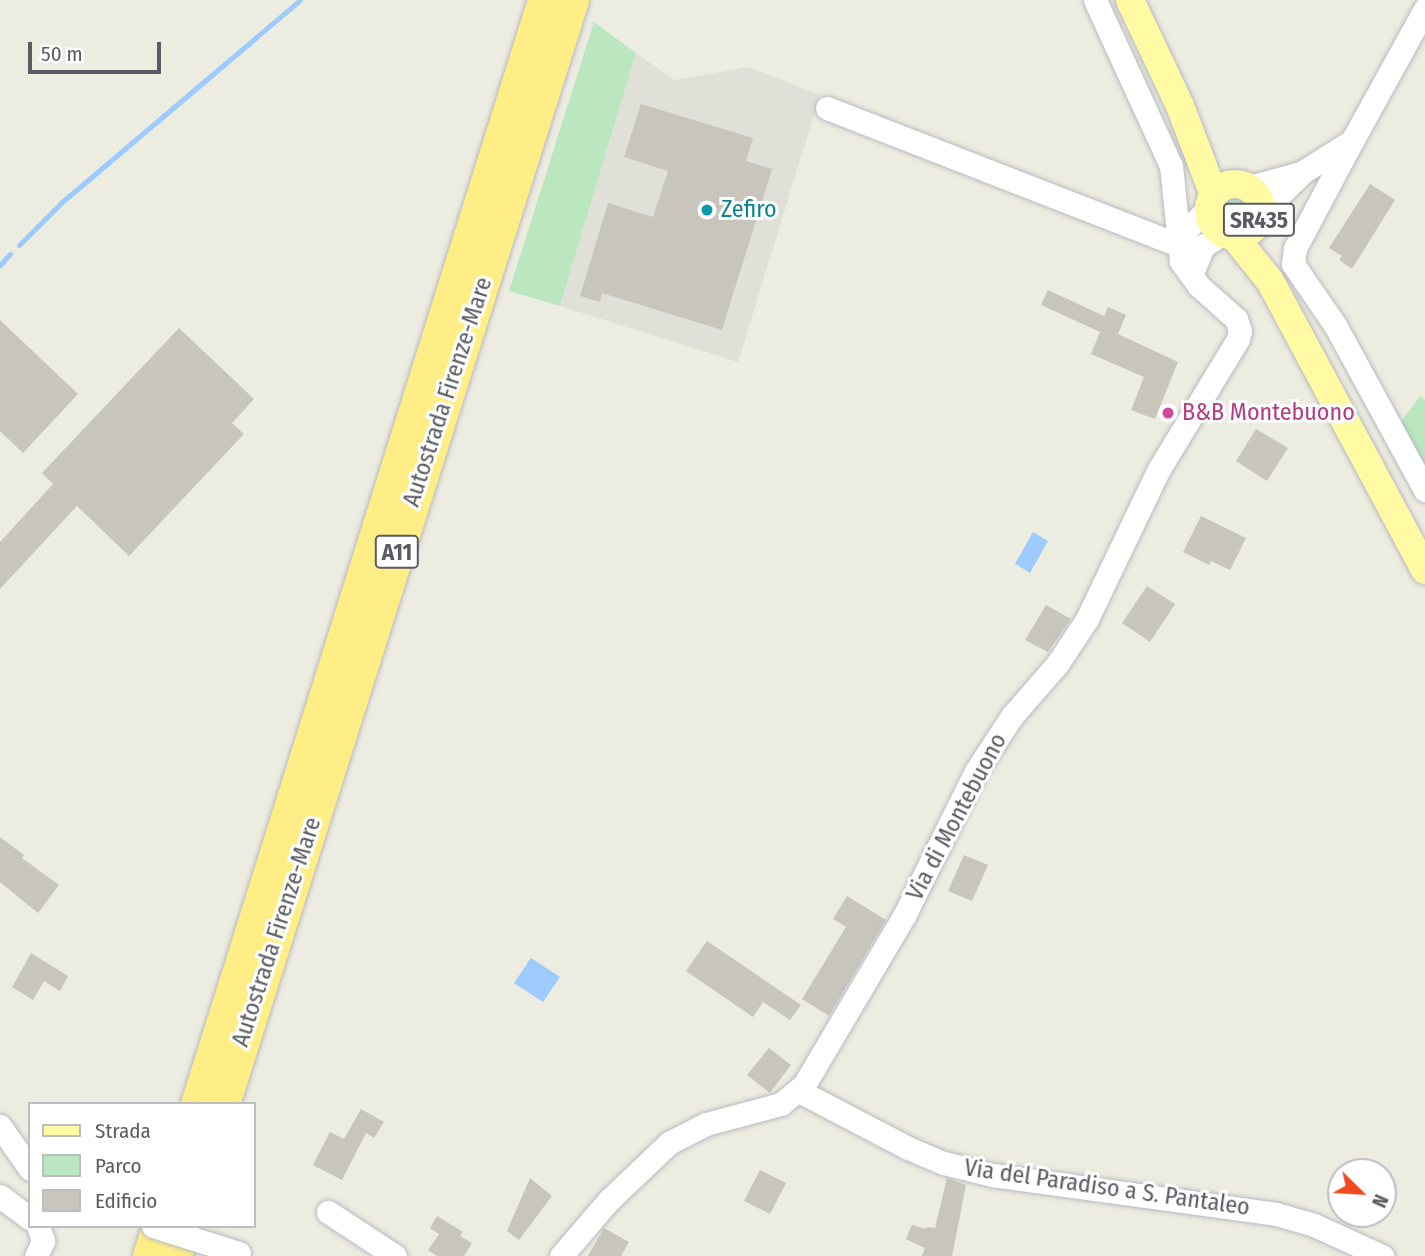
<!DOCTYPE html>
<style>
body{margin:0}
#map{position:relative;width:1425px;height:1256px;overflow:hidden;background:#edece0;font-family:"Fira Sans Condensed",sans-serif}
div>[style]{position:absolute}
.industrial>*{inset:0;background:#e0dfd8}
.green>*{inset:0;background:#bae7bf}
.round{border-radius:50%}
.water>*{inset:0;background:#9ecbff}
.stream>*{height:5px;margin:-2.5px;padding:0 2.5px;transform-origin:2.5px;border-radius:2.5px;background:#9ecbff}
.building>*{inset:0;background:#c8c5bd}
.roads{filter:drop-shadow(0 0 2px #b8bac0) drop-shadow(0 0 2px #b8bac0)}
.minor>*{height:23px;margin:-11.5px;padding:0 11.5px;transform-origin:11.5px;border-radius:11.5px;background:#fff}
.major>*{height:28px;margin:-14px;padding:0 14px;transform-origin:14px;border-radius:14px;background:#fffaa3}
.major>.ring{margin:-14px;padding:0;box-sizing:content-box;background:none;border:28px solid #fffaa3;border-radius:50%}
.highway>*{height:33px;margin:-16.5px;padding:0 16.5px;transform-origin:16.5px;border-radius:16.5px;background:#ffed85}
.bridges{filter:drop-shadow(0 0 2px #b8bac0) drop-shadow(0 0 2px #b8bac0)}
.minor-bridge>*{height:23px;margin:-11.5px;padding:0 11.5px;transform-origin:11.5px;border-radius:11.5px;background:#fff}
.dots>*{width:19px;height:19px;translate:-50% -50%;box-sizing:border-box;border:4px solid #fff;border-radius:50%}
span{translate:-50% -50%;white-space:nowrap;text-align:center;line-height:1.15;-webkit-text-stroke:6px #fff;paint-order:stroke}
.shield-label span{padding:2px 5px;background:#fff;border:2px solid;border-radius:5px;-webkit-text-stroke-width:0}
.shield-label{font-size:23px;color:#595c62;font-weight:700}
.culture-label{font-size:24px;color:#0d838f}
.left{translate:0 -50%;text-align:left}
.street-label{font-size:24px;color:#595c62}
.hotel-label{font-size:24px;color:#b23c85}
.legend{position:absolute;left:28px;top:1102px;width:228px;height:126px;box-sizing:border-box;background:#fff;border:2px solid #bdbec0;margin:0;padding:9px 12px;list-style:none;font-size:21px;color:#595c62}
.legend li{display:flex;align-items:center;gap:14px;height:35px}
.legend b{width:35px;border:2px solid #bdbec0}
.north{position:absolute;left:1327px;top:1158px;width:70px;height:70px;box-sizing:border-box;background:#fff;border:2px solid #bdbec0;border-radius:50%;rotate:114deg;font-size:19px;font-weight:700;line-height:28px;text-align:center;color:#595c62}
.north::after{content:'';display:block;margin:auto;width:24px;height:32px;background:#f34720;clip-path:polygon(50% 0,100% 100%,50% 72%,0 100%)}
.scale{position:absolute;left:28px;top:42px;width:133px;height:32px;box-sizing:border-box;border:4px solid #595c62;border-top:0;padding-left:9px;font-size:21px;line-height:24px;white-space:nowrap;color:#595c62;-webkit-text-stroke:5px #fff;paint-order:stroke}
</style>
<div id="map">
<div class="industrial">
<div style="clip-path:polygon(636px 53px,674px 80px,749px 67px,820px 95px,738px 362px,560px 306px)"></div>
</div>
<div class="green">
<div style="clip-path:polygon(594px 22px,636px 53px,560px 306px,509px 291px)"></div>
<div class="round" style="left:1219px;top:193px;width:34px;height:34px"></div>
<div style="clip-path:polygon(1420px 396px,1425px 400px,1425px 463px,1407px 452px,1397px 427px)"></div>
</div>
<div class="water">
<div style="clip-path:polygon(1033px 532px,1048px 541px,1030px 573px,1015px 564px)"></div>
<div style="clip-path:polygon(531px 958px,560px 977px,543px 1002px,514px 983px)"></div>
</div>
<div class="stream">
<div style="left:19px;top:245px;width:61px;rotate:-45deg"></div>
<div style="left:62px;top:202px;width:312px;rotate:-40.3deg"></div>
<div style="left:0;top:265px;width:15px;rotate:-48deg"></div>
</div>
<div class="building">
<div style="clip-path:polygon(641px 104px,753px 138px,746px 161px,772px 169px,722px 330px,602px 293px,600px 302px,580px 296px,608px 203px,653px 217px,668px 171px,624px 157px)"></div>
<div style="clip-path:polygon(1370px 184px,1395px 200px,1352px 269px,1339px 260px,1342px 256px,1329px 248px)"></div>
<div style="clip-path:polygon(1048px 290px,1104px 316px,1108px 307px,1126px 315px,1118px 334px,1178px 362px,1155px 419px,1131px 410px,1144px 377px,1091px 354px,1100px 332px,1041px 305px)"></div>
<div style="clip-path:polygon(0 320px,78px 394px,23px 453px,0 431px)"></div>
<div style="clip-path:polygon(179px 328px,254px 399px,232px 423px,244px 434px,129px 556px,77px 506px,0 589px,0 542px,53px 484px,42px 473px)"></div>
<div style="clip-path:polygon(1256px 429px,1288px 448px,1267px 481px,1236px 461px)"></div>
<div style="clip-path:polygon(1201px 516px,1246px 538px,1230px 570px,1211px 561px,1209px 565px,1183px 552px)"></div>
<div style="clip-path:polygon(1147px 586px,1175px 604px,1150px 642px,1122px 623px)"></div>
<div style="clip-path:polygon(1046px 605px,1071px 619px,1048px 652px,1025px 640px)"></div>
<div style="clip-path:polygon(0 837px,24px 855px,22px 858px,59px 885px,38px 913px,0 882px)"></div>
<div style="clip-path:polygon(964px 855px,988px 865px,972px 901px,948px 891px)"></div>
<div style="clip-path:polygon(847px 896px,886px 920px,829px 1016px,802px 999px,846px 927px,833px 919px)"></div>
<div style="clip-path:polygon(707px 941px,801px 1005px,790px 1020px,763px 1002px,753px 1017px,686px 971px)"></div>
<div style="clip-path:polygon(31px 953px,68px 976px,60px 991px,44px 981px,33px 1000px,12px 987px)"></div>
<div style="clip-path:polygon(769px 1048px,791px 1065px,770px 1093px,747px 1075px)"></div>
<div style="clip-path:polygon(361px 1109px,384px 1122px,374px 1138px,366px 1133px,342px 1180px,313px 1165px,330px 1132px,344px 1139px)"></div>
<div style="clip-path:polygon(760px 1170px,786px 1183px,770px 1214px,744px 1201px)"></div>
<div style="clip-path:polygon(530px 1178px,552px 1196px,519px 1240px,507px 1231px)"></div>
<div style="clip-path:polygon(947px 1178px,966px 1185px,952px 1256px,922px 1256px,925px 1248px,906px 1239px,912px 1225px,926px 1229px,927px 1227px,935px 1228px)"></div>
<div style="clip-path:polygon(437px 1216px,463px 1232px,460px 1236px,472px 1243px,464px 1256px,437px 1256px,428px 1250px,439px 1234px,430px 1228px)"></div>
<div style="clip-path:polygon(604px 1228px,629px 1242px,621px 1256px,588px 1256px)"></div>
</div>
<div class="roads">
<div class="minor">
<div style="left:827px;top:108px;width:398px;rotate:21.3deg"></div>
<div style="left:1352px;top:141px;width:121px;rotate:118deg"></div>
<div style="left:1295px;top:248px;width:16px;rotate:97deg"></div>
<div style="left:1293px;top:264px;width:74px;rotate:55.5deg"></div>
<div style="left:1335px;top:325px;width:188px;rotate:61.4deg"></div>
<div style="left:1249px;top:187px;width:54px;rotate:-15.1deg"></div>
<div style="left:1301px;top:173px;width:60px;rotate:-32.1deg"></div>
<div style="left:1352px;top:141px;width:151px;rotate:-61.1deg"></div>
<div style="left:1261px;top:213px;width:56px;rotate:-44.3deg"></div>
<div style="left:1177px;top:245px;width:19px;rotate:-58deg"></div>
<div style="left:1187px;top:229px;width:30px;rotate:-44deg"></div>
<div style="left:1195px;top:266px;width:22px;rotate:-68deg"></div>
<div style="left:1203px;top:246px;width:25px;rotate:-32deg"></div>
<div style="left:799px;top:1091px;width:123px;rotate:27.6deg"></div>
<div style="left:908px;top:1148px;width:39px;rotate:23deg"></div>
<div style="left:944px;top:1163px;width:49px;rotate:14deg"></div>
<div style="left:992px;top:1175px;width:287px;rotate:7.8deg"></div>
<div style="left:1276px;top:1214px;width:40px;rotate:16deg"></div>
<div style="left:1314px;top:1225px;width:75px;rotate:24.5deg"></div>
<div style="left:0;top:1126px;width:52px;rotate:55.1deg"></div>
<div style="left:0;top:1196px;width:38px;rotate:37deg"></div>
<div style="left:328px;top:1212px;width:80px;rotate:33.3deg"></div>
<div style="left:36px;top:1256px;width:17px;rotate:-65deg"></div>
<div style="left:43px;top:1241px;width:16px;rotate:-108deg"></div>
<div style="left:561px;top:1256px;width:74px;rotate:-49.4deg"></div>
<div style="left:609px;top:1200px;width:83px;rotate:-43.5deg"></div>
<div style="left:669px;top:1143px;width:42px;rotate:-27.2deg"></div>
<div style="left:706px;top:1124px;width:78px;rotate:-14.9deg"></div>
<div style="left:781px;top:1104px;width:30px;rotate:-40deg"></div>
<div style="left:804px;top:1085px;width:196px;rotate:-59.4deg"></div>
<div style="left:904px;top:916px;width:162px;rotate:-63.6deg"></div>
<div style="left:976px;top:771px;width:66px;rotate:-56.8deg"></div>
<div style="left:1012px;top:716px;width:70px;rotate:-49deg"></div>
<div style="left:1058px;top:663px;width:53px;rotate:-56.6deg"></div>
<div style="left:1087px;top:619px;width:166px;rotate:-64.4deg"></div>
<div style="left:1159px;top:469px;width:152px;rotate:-58.7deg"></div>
<div style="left:1238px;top:339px;width:8px;rotate:-76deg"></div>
<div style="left:1240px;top:331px;width:13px;rotate:-108deg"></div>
<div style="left:1236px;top:319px;width:50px;rotate:-138.3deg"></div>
<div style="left:1199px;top:286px;width:31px;rotate:-126deg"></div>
<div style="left:1181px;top:261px;width:96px;rotate:-96deg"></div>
<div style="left:1171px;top:166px;width:183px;rotate:-114.6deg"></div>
</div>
<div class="major">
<div style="left:1130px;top:0;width:117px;rotate:64.7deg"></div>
<div style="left:1180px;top:106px;width:95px;rotate:69.1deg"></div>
<div class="ring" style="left:1209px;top:184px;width:24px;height:24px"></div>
<div style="left:1233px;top:235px;width:59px;rotate:51.2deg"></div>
<div style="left:1270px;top:281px;width:328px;rotate:61.8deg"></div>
</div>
<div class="highway">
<div style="left:197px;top:1104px;width:1157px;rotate:-72.55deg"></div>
<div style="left:223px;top:1104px;width:1158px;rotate:-72.46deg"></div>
<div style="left:149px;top:1256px;width:31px;rotate:-73deg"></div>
<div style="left:175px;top:1256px;width:31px;rotate:-73deg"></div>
</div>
</div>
<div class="bridges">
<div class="minor-bridge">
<div style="left:153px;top:1226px;width:90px;rotate:17.4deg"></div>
</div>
</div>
<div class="dots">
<div style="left:707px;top:210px;background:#0f9aa8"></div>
<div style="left:1168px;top:413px;background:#d1479c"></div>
</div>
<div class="shield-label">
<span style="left:1259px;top:220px">SR435</span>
<span style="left:397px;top:552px">A11</span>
</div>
<div class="culture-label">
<span class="left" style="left:721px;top:210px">Zefiro</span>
</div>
<div class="street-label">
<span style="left:448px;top:392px;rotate:-72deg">Autostrada Firenze-Mare</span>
<span style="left:957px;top:817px;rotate:-62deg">Via di Montebuono</span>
<span style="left:277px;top:932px;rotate:-72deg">Autostrada Firenze-Mare</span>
<span style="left:1107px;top:1188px;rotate:8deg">Via del Paradiso a S. Pantaleo</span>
</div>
<div class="hotel-label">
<span class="left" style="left:1182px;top:413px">B&amp;B Montebuono</span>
</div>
<ul class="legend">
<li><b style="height:9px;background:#fffaa3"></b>Strada</li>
<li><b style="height:19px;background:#bae7bf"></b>Parco</li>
<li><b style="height:19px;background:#c8c5bd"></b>Edificio</li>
</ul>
<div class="north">N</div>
<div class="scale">50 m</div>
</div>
